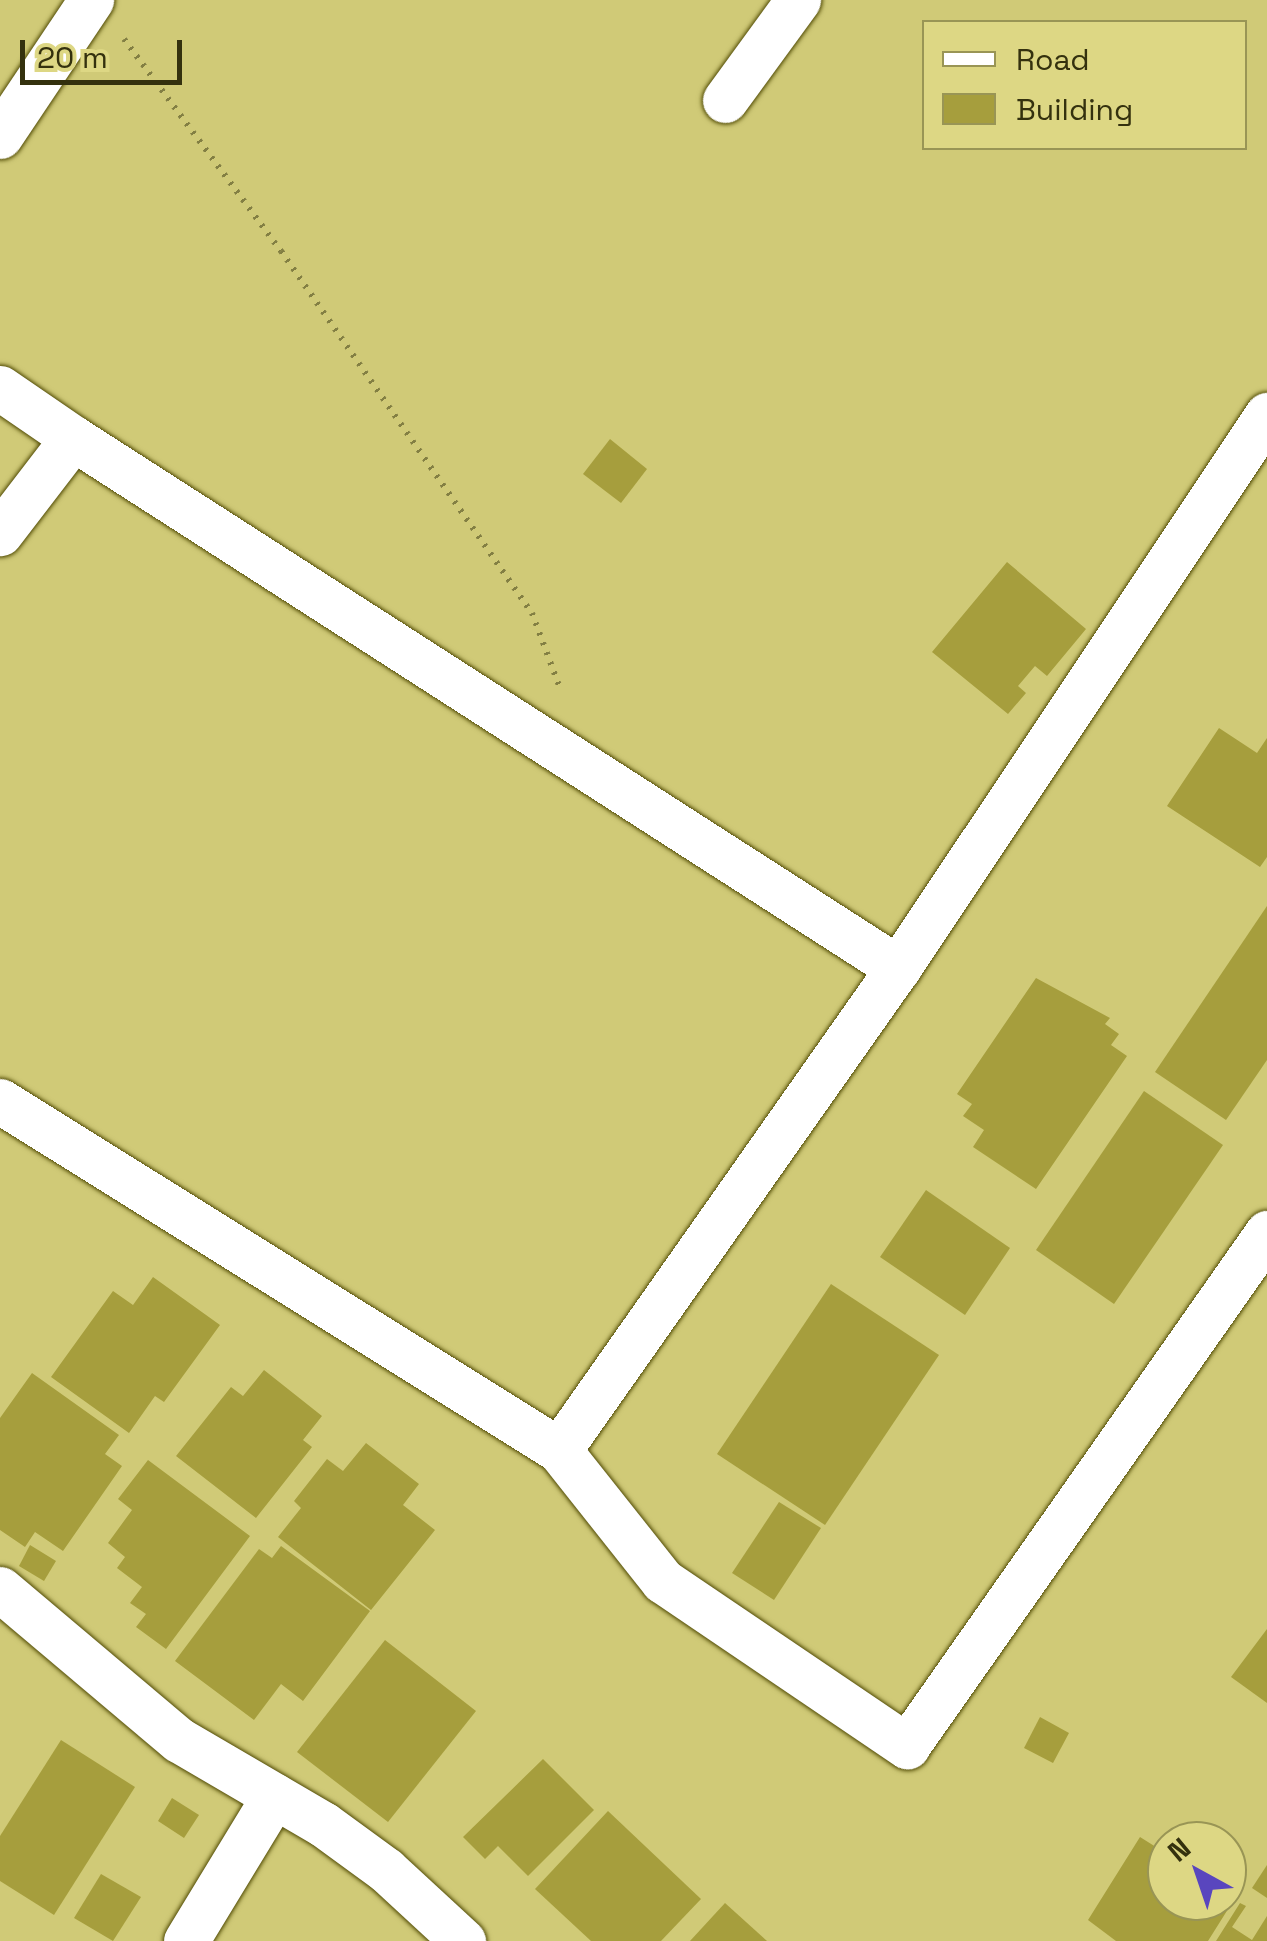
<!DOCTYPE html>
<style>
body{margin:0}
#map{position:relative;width:1267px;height:1941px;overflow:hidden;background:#d0ca77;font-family:"Space Grotesk",sans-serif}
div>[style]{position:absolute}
.building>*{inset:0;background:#a69e3d}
.path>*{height:6px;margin-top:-3px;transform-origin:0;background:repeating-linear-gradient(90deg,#837f43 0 2.5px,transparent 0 10.5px)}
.roads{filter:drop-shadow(0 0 2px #514b05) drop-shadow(0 0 2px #514b05)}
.minor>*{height:45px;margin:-22.5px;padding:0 22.5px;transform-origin:22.5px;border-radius:22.5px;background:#fff}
span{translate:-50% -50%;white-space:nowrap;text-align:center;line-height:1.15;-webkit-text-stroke:10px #ddd784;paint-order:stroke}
.legend{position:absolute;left:922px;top:20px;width:325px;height:130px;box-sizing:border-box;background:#ddd784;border:2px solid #999555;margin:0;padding:12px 18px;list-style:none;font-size:30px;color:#34310e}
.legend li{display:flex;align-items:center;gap:20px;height:50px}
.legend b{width:50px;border:2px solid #999555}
.north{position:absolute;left:1147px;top:1821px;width:100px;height:100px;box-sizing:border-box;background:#ddd784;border:2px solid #999555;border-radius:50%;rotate:320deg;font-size:28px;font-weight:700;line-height:40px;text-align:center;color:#34310e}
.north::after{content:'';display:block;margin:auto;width:35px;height:45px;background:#5946be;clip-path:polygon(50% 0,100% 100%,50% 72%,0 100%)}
.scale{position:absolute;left:20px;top:40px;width:162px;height:45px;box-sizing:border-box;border:5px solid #34310e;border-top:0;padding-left:12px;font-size:30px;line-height:35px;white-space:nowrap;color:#34310e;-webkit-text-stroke:8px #ddd784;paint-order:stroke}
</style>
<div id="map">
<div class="building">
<div style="clip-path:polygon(610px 439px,647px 469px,621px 503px,583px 474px)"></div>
<div style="clip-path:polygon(1007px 562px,1086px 629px,1047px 676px,1035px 666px,1018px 686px,1026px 693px,1008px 714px,932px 652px)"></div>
<div style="clip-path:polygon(1219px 728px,1257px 753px,1267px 738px,1267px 857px,1260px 867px,1167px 806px)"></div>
<div style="clip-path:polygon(1267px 906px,1267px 1060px,1226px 1120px,1155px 1072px)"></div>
<div style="clip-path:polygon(1036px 978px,1110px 1018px,1105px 1024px,1119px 1034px,1111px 1045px,1127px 1056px,1036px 1189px,973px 1147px,984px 1130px,963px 1116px,972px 1104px,957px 1094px)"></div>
<div style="clip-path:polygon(1144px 1091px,1223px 1145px,1114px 1304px,1036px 1250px)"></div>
<div style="clip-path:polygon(926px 1190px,1010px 1248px,965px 1315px,880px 1257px)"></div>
<div style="clip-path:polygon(153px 1277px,220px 1325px,164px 1402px,155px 1396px,129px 1433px,51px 1377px,113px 1291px,133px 1305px)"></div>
<div style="clip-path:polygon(831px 1284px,939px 1355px,825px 1525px,717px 1454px)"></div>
<div style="clip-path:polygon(264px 1370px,322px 1416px,303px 1440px,312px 1447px,256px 1518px,176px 1456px,231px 1387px,243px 1396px)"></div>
<div style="clip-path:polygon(32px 1373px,119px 1435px,105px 1454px,122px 1466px,63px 1551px,35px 1532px,25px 1547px,0 1530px,0 1418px)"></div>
<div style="clip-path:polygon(366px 1443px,419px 1484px,403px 1505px,435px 1530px,371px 1610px,278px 1537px,301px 1508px,294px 1501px,327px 1459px,343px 1471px)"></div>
<div style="clip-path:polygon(148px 1460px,250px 1536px,166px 1649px,136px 1627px,146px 1614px,130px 1603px,142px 1587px,117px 1568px,125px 1557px,108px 1543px,132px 1510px,118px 1499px)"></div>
<div style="clip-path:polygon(779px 1502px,821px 1528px,774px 1600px,732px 1573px)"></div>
<div style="clip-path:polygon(30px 1545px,56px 1561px,44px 1581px,19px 1566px)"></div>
<div style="clip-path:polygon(281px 1546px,370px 1611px,303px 1701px,281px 1684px,254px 1720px,175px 1661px,259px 1549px,272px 1558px)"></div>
<div style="clip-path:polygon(1267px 1629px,1267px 1703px,1231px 1677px)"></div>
<div style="clip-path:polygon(385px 1640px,476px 1711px,388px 1822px,297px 1752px)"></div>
<div style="clip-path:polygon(1040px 1717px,1069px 1733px,1053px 1763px,1024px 1748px)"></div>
<div style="clip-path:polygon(61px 1740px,135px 1787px,54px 1915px,0 1881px,0 1836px)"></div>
<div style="clip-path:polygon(543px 1759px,594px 1810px,528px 1876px,498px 1846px,485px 1859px,463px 1837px)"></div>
<div style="clip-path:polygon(172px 1798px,199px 1815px,184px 1838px,158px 1821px)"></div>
<div style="clip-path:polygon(608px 1811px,701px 1899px,661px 1941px,591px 1941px,535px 1889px)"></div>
<div style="clip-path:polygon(1184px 1824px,1208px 1841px,1173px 1841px)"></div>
<div style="clip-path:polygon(1140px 1837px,1167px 1854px,1167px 1901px,1227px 1901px,1227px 1892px,1235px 1898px,1208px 1941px,1116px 1941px,1088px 1920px)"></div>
<div style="clip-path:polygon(1267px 1865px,1267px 1898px,1252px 1888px)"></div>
<div style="clip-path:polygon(101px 1874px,141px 1897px,113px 1941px,74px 1918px)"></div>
<div style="clip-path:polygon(725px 1903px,767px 1941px,690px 1941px)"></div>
<div style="clip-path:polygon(1240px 1903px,1246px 1906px,1232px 1927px,1252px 1940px,1267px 1916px,1267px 1941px,1216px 1941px)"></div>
</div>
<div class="path">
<div style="left:124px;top:39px;width:264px;rotate:53.5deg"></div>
<div style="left:281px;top:251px;width:441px;rotate:55.3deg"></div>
<div style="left:532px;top:613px;width:83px;rotate:69.6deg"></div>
</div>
<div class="roads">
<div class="minor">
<div style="left:725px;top:100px;width:124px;rotate:-53.9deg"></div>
<div style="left:0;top:136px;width:164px;rotate:-56.2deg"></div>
<div style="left:0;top:388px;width:88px;rotate:34.4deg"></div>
<div style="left:73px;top:438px;width:120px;rotate:127.5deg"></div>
<div style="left:73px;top:438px;width:981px;rotate:32.72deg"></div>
<div style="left:0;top:1101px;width:659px;rotate:31.98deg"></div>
<div style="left:559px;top:1450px;width:167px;rotate:51.6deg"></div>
<div style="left:663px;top:1581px;width:295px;rotate:34.1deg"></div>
<div style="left:907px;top:1746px;width:627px;rotate:-54.94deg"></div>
<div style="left:559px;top:1450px;width:589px;rotate:-54.88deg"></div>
<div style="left:898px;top:968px;width:665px;rotate:-56.29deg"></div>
<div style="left:0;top:1589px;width:234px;rotate:40.2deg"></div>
<div style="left:179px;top:1740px;width:167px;rotate:30.3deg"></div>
<div style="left:323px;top:1824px;width:78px;rotate:36.1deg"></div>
<div style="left:386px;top:1870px;width:105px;rotate:42.7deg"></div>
<div style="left:186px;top:1941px;width:170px;rotate:-58.7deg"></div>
</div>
</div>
<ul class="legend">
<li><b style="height:12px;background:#fff"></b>Road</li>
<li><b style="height:28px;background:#a69e3d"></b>Building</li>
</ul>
<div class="north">N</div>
<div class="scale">20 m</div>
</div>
